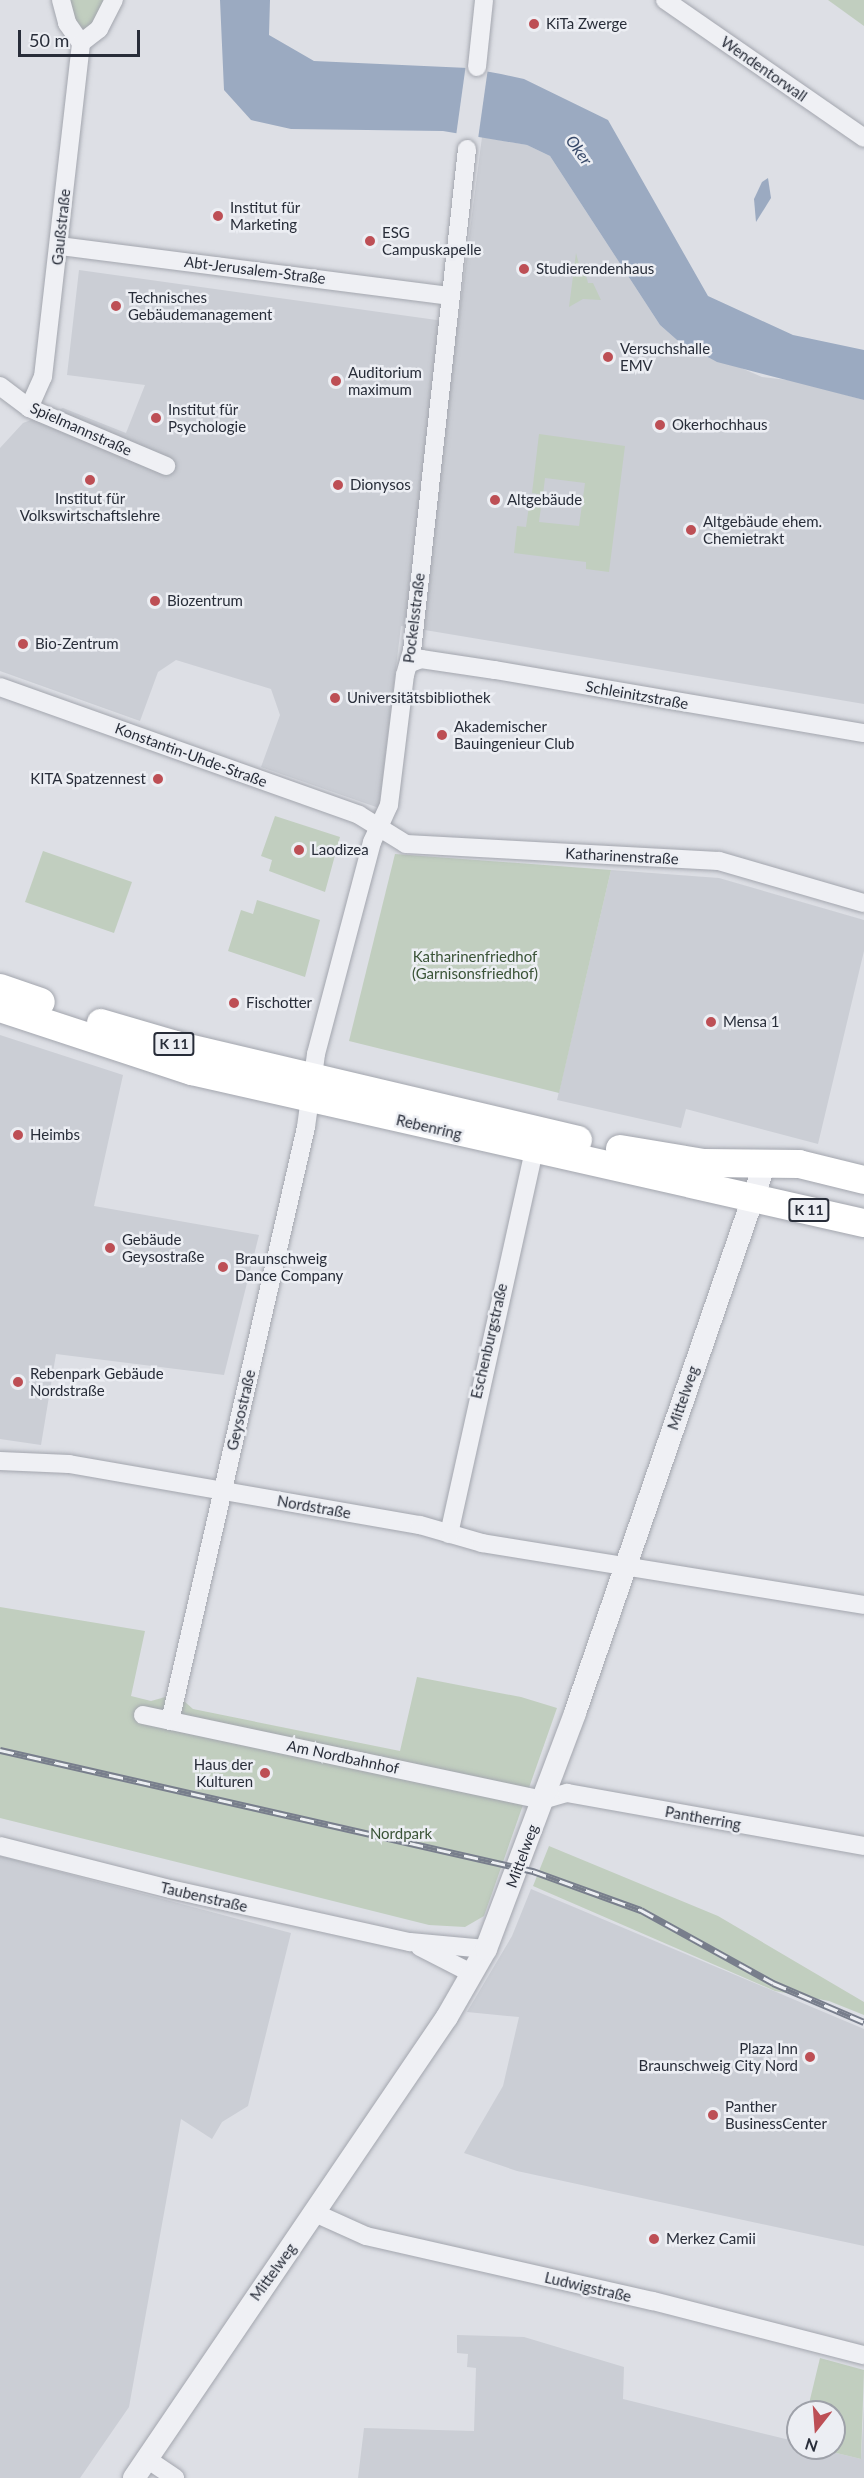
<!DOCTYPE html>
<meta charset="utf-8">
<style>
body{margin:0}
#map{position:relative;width:864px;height:2478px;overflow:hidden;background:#dddfe5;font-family:Lato,sans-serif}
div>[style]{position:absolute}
.built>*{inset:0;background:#cbced5}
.green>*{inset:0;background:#c1cebf}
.water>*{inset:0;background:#9baac1}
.pier>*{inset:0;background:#dddfe5}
.roads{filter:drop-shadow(0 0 2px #a3a6ae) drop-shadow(0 0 2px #a3a6ae)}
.minor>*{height:18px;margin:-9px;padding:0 9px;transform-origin:9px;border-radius:9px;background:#eff0f4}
.tertiary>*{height:22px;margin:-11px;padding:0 11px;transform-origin:11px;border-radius:11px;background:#eff0f4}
.primary>*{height:28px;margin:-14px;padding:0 14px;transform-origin:14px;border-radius:14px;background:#fff}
.rail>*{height:7px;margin-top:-3.5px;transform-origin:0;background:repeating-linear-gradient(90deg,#eceef3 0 14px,#787e8c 0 28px);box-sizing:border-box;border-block:2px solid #787e8c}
.dots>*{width:16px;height:16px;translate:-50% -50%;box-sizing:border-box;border:3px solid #eceef3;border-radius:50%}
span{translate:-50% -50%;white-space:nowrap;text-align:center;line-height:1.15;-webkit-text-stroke:5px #eceef3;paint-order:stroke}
.shield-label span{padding:2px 4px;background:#eceef3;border:2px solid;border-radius:4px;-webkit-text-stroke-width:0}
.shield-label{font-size:14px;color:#282d39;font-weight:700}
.poi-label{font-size:15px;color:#282d39}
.left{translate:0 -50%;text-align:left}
.right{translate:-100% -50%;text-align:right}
.street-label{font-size:15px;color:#282d39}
.park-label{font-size:15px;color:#3a5337}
.water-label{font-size:16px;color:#374868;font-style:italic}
.north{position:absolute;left:786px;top:2400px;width:60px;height:60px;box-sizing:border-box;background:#eceef3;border:2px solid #9ea1a9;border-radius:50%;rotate:197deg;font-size:16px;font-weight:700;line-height:24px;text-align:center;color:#282d39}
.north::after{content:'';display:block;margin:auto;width:21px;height:27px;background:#bd4f55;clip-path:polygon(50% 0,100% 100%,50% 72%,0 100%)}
.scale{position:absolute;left:18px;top:30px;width:122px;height:27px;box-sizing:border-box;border:3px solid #282d39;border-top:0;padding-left:8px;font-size:18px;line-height:21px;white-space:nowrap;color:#282d39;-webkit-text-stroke:4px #eceef3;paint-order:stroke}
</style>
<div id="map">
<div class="built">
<div style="clip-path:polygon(482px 137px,527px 145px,550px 156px,660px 325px,677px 340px,762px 377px,796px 381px,864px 400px,864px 704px,401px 626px,379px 808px,261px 767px,280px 715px,271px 689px,176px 660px,158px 672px,140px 721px,0 671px,0 448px,23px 423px,63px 408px,126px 433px,145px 385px,67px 375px,79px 270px,458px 323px)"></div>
<div style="clip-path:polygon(611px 870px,719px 878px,864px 920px,864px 951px,818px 1144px,686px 1109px,681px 1128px,557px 1100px)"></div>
<div style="clip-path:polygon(0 1035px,123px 1075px,94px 1206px,259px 1235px,224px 1375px,56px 1354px,41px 1445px,0 1439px)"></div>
<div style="clip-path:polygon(0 1856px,291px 1933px,248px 2106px,222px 2122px,212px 2139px,181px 2119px,129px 2407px,80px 2478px,0 2478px)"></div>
<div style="clip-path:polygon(531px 1889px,864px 2029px,864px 2246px,517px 2171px,464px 2153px,503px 2086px,519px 2017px,467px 2012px,512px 1936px)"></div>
<div style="clip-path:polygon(457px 2335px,524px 2337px,624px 2367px,623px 2399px,798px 2442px,798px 2448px,816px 2448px,861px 2459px,864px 2406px,864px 2478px,358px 2478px,364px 2428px,474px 2431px,476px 2368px,467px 2367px,468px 2354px,457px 2353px)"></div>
</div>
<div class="green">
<div style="clip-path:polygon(68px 0,109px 0,105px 11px,86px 30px,75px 24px)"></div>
<div style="clip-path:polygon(828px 0,864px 0,864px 26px)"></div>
<div style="clip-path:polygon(576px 253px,581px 272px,585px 271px,588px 283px,593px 283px,601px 300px,583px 299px,569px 307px)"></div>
<div style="clip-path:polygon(539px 434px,625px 446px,609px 572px,586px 569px,586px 562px,514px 553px,517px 526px,526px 527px,529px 506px,541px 507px,539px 522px,579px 526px,585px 483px,545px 478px,543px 495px,532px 493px)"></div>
<div style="clip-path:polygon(275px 816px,340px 837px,325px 892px,269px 871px,272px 860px,261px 856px)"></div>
<div style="clip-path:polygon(43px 851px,132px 882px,114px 933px,25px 902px)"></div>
<div style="clip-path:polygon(395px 854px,611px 870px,559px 1093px,349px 1041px)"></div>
<div style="clip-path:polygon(257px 900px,320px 920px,305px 977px,228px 951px,241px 910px,253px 914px)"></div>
<div style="clip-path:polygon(0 1607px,145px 1631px,131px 1696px,151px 1701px,176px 1694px,193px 1709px,400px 1751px,417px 1677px,521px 1697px,557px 1708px,484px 1916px,465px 1927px,429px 1925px,0 1818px)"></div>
<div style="clip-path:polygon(549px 1846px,718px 1916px,864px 2002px,864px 2015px,829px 2001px,775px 1991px,533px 1886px)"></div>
<div style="clip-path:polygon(820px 2358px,864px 2370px,861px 2459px,816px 2448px,834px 2448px,834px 2412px,807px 2412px)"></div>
</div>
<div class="water">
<div style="clip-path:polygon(220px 0,270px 0,269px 35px,314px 61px,468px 68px,501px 74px,524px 79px,608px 120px,708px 296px,793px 335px,864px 350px,864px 400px,717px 362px,677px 340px,660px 325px,550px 156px,527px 145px,443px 131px,291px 129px,251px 120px,224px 90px)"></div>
<div style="clip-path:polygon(768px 178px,771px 198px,756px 222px,754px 199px,762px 182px)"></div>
</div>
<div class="pier">
<div style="clip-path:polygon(466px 64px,488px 68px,478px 139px,456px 136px)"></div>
</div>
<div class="roads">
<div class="minor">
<div style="left:61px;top:0;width:24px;rotate:75deg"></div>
<div style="left:67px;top:23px;width:24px;rotate:55deg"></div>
<div style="left:665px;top:0;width:242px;rotate:34.7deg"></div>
<div style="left:477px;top:67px;width:67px;rotate:-84deg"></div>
<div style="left:60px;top:246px;width:393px;rotate:7.3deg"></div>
<div style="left:0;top:386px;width:36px;rotate:37deg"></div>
<div style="left:29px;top:408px;width:149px;rotate:22.9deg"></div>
<div style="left:29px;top:408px;width:34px;rotate:-66deg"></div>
<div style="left:43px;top:377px;width:336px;rotate:-83.5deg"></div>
<div style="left:81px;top:43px;width:23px;rotate:-38deg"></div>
<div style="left:99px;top:29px;width:33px;rotate:-63deg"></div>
<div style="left:411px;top:663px;width:11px;rotate:-22deg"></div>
<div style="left:421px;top:659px;width:75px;rotate:8.5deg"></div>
<div style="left:495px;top:670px;width:374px;rotate:9.7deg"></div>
<div style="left:0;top:687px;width:381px;rotate:19.6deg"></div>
<div style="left:359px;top:815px;width:55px;rotate:31.7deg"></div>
<div style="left:406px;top:844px;width:313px;rotate:3.1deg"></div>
<div style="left:719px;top:861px;width:151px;rotate:16.2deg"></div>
<div style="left:0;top:1461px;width:69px;rotate:2.5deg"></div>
<div style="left:69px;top:1464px;width:356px;rotate:9.9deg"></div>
<div style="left:420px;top:1525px;width:65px;rotate:16.2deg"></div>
<div style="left:482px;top:1543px;width:387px;rotate:9.2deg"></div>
<div style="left:449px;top:1534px;width:393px;rotate:-77.5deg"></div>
<div style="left:143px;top:1715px;width:408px;rotate:12deg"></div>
<div style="left:542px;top:1800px;width:26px;rotate:-16deg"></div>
<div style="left:567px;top:1793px;width:302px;rotate:10.1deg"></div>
<div style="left:170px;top:1721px;width:609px;rotate:-77.1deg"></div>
<div style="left:306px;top:1127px;width:74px;rotate:-82.2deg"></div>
<div style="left:316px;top:1054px;width:219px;rotate:-75.2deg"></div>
<div style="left:372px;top:842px;width:41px;rotate:-65.3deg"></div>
<div style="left:389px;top:805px;width:131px;rotate:-83deg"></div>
<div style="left:405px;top:675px;width:25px;rotate:-74deg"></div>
<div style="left:412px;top:651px;width:505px;rotate:-83.75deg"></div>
<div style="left:0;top:1846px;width:175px;rotate:14.2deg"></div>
<div style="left:170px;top:1889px;width:246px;rotate:12.5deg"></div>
<div style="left:410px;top:1942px;width:76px;rotate:5.3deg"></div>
<div style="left:420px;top:1947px;width:57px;rotate:27deg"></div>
<div style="left:315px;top:2213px;width:56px;rotate:24.3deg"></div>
<div style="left:366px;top:2236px;width:294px;rotate:12.8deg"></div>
<div style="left:653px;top:2301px;width:218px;rotate:14.4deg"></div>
<div style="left:147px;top:2459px;width:34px;rotate:34deg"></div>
</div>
<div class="tertiary">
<div style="left:134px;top:2478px;width:557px;rotate:-55.83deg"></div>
<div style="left:447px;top:2017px;width:78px;rotate:-60.2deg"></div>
<div style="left:486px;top:1949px;width:252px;rotate:-69.3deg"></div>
<div style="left:575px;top:1713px;width:582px;rotate:-70.94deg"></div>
</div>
<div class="primary">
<div style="left:0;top:988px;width:43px;rotate:18.9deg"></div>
<div style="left:0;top:1008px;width:202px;rotate:18.2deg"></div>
<div style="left:192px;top:1071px;width:689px;rotate:12.75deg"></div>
<div style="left:101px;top:1023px;width:78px;rotate:16.3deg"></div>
<div style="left:176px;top:1045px;width:413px;rotate:13.3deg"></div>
<div style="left:620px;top:1149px;width:85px;rotate:9.5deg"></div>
<div style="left:704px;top:1163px;width:95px;rotate:0.6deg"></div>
<div style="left:799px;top:1164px;width:67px;rotate:13.8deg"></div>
</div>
</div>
<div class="rail">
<div style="left:0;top:1750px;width:547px;rotate:12.79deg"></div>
<div style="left:533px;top:1871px;width:115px;rotate:19.9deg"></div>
<div style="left:641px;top:1910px;width:151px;rotate:28.9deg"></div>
<div style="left:773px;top:1983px;width:99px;rotate:23.2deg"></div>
</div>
<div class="dots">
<div style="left:534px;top:24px;background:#bd4f55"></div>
<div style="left:218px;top:216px;background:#bd4f55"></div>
<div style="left:370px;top:241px;background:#bd4f55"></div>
<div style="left:524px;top:269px;background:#bd4f55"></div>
<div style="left:116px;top:306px;background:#bd4f55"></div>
<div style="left:608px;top:357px;background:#bd4f55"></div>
<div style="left:336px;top:381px;background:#bd4f55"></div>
<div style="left:156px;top:418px;background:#bd4f55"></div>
<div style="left:660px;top:425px;background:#bd4f55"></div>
<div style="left:90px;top:480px;background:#bd4f55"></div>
<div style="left:338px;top:485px;background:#bd4f55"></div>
<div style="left:495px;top:500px;background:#bd4f55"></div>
<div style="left:691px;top:530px;background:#bd4f55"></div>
<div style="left:155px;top:601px;background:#bd4f55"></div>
<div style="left:23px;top:644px;background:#bd4f55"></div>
<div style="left:335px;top:698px;background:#bd4f55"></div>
<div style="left:442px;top:735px;background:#bd4f55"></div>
<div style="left:158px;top:779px;background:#bd4f55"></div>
<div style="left:299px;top:850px;background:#bd4f55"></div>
<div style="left:234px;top:1003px;background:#bd4f55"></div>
<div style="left:711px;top:1022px;background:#bd4f55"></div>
<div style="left:18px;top:1135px;background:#bd4f55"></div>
<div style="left:110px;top:1248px;background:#bd4f55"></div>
<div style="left:223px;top:1267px;background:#bd4f55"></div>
<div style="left:18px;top:1382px;background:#bd4f55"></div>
<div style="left:265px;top:1773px;background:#bd4f55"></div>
<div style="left:810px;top:2057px;background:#bd4f55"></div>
<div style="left:713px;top:2115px;background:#bd4f55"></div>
<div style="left:654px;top:2239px;background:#bd4f55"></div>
</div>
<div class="shield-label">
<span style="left:174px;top:1044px">K 11</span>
<span style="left:809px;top:1210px">K 11</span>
</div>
<div class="poi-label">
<span class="left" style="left:546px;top:24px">KiTa Zwerge</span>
<span class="left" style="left:230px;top:216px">Institut für<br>Marketing</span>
<span class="left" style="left:382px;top:241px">ESG<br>Campuskapelle</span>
<span class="left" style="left:536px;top:269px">Studierendenhaus</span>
<span class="left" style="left:128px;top:306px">Technisches<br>Gebäudemanagement</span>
<span class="left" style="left:620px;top:357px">Versuchshalle<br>EMV</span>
<span class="left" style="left:348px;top:381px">Auditorium<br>maximum</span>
<span class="left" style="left:168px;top:418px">Institut für<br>Psychologie</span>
<span class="left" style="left:672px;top:425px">Okerhochhaus</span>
<span class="left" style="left:350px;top:485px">Dionysos</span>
<span style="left:90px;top:507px">Institut für<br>Volkswirtschaftslehre</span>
<span class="left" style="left:507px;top:500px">Altgebäude</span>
<span class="left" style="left:703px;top:530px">Altgebäude ehem.<br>Chemietrakt</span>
<span class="left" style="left:167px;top:601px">Biozentrum</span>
<span class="left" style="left:35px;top:644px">Bio-Zentrum</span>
<span class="left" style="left:347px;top:698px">Universitätsbibliothek</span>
<span class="left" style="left:454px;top:735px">Akademischer<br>Bauingenieur Club</span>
<span class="right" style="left:146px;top:779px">KITA Spatzennest</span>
<span class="left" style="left:311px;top:850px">Laodizea</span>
<span class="left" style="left:246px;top:1003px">Fischotter</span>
<span class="left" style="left:723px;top:1022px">Mensa 1</span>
<span class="left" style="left:30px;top:1135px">Heimbs</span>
<span class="left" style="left:122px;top:1248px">Gebäude<br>Geysostraße</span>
<span class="left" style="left:235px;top:1267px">Braunschweig<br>Dance Company</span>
<span class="left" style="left:30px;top:1382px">Rebenpark Gebäude<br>Nordstraße</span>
<span class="right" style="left:253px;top:1773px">Haus der<br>Kulturen</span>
<span class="right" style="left:798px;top:2057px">Plaza Inn<br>Braunschweig City Nord</span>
<span class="left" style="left:725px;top:2115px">Panther<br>BusinessCenter</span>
<span class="left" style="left:666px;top:2239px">Merkez Camii</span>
</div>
<div class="street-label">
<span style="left:764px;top:69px;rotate:35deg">Wendentorwall</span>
<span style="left:61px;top:227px;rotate:-84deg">Gaußstraße</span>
<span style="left:255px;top:270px;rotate:7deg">Abt-Jerusalem-Straße</span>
<span style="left:81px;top:429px;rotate:24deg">Spielmannstraße</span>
<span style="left:414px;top:618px;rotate:-83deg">Pockelsstraße</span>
<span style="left:637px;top:695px;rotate:10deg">Schleinitzstraße</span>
<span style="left:191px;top:755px;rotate:20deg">Konstantin-Uhde-Straße</span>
<span style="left:622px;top:856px;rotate:3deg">Katharinenstraße</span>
<span style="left:429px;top:1127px;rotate:13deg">Rebenring</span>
<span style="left:489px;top:1341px;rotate:-77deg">Eschenburgstraße</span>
<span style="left:683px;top:1398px;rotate:-71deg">Mittelweg</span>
<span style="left:241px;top:1410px;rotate:-77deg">Geysostraße</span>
<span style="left:314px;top:1507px;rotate:10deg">Nordstraße</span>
<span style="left:343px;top:1757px;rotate:12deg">Am Nordbahnhof</span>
<span style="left:703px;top:1818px;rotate:10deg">Pantherring</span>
<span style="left:522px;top:1856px;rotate:-70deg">Mittelweg</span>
<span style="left:204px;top:1897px;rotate:13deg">Taubenstraße</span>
<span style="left:273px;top:2272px;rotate:-54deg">Mittelweg</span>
<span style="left:588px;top:2287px;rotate:13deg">Ludwigstraße</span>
</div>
<div class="park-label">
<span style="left:475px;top:965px">Katharinenfriedhof<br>(Garnisonsfriedhof)</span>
<span style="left:401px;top:1834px">Nordpark</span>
</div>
<div class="water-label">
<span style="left:579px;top:150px;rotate:54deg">Oker</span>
</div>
<div class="north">N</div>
<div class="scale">50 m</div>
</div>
